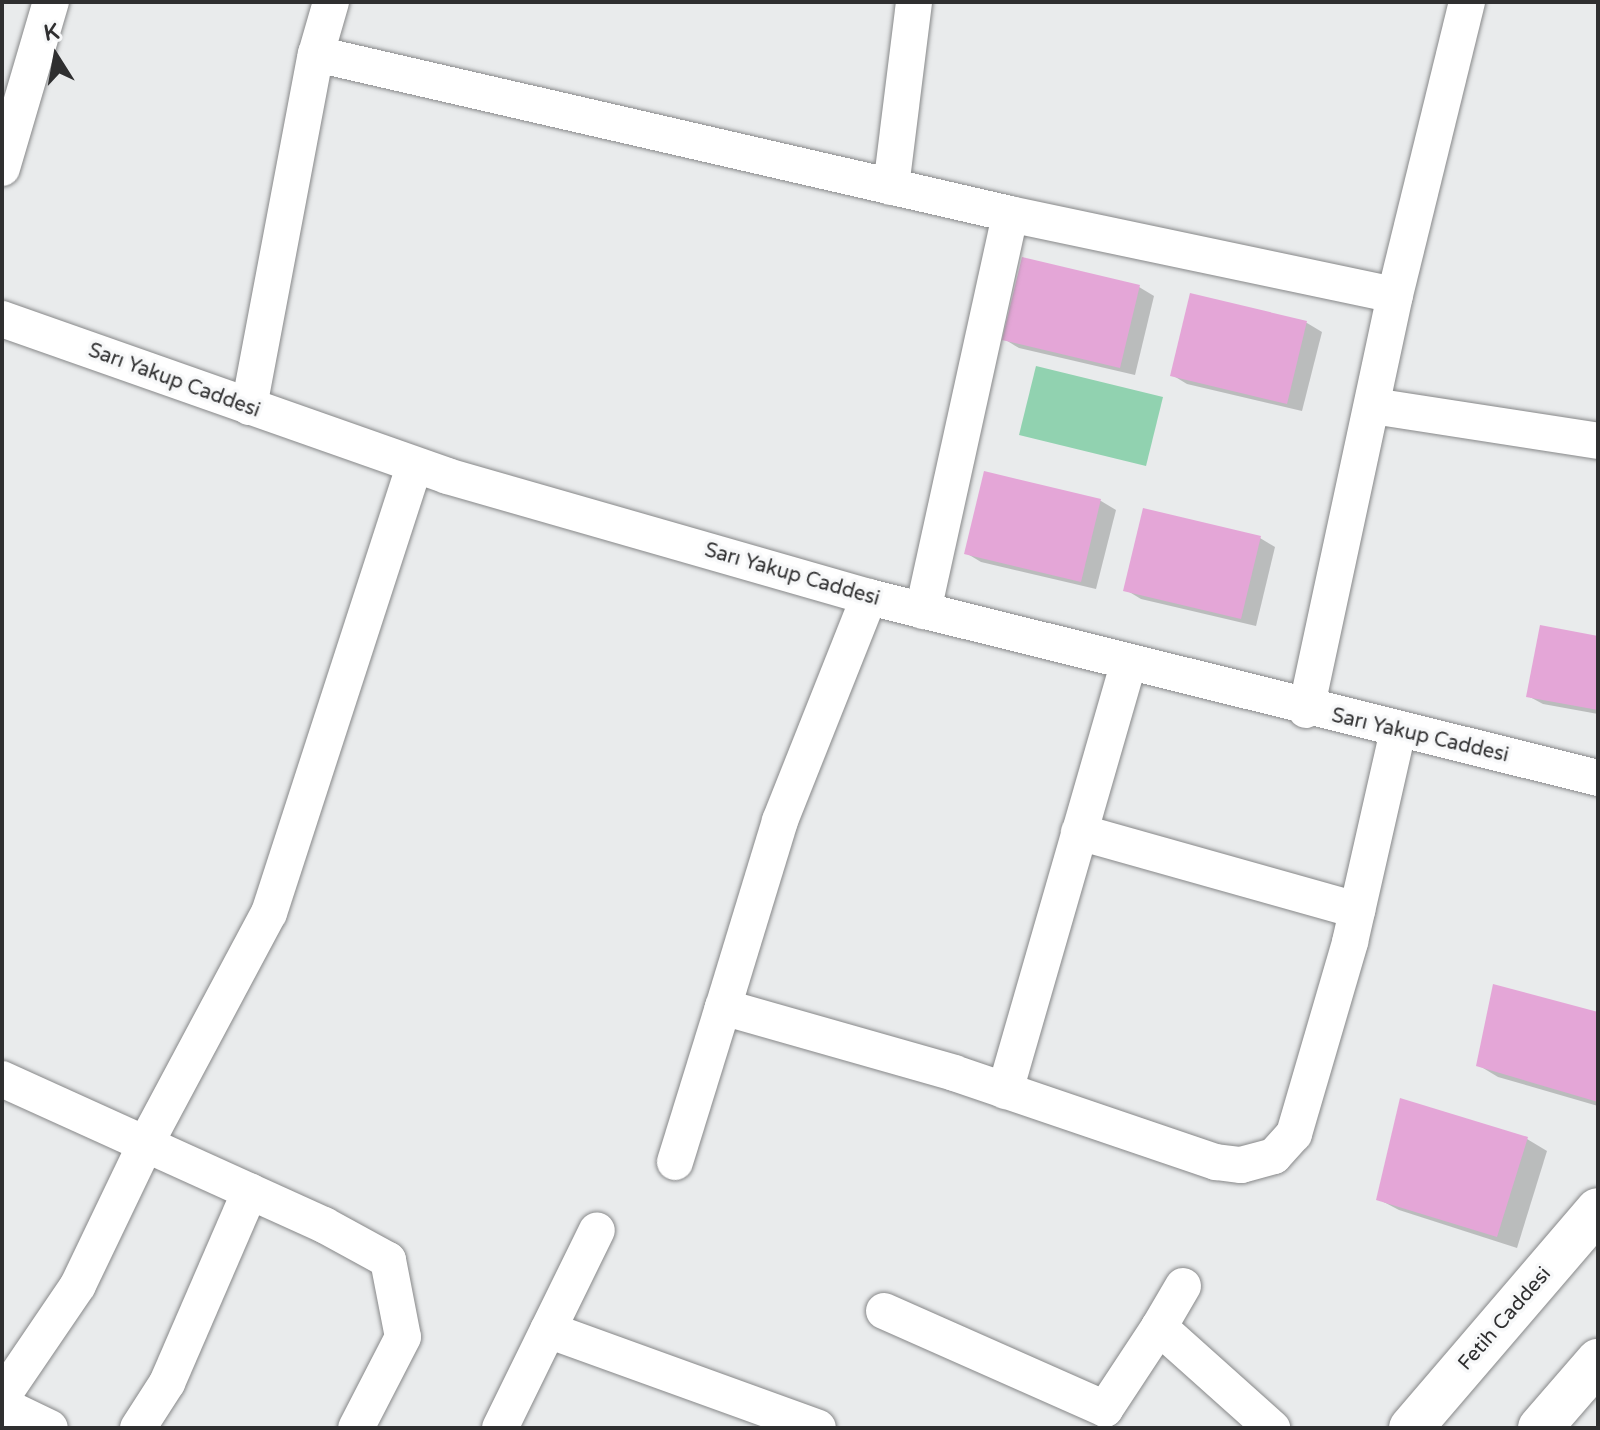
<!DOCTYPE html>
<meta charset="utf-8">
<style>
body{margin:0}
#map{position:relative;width:1600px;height:1430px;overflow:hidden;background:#e9ebec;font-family:"Varela Round",sans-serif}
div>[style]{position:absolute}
.green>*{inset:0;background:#91d2b0}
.shadow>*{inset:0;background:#0003}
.building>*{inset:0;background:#e4a6d7}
.roads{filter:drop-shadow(0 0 2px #878889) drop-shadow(0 0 2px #878889)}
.minor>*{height:36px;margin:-18px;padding:0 18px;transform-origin:18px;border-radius:18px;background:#fff}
.major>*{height:44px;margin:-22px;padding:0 22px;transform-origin:22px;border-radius:22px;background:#fff}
span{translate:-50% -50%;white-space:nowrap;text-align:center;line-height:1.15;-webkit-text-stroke:7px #f7f8f9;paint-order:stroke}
.street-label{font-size:20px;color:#2f2f30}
.frame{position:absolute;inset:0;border:4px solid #2f2f30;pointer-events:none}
.north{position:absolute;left:16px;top:16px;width:80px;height:80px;-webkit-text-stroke:6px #f7f8f9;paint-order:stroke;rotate:349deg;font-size:22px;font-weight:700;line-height:32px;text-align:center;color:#2f2f30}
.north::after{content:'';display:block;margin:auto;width:28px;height:36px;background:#2f2f30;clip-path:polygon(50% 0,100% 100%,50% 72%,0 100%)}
</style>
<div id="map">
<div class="green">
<div style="clip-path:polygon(1036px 366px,1163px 397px,1146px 466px,1019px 435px)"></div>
</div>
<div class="shadow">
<div style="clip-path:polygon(1139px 287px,1154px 296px,1135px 375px,1019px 348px,1004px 339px)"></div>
<div style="clip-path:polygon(1191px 295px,1307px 323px,1322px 332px,1302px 411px,1187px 384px,1172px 375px)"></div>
<div style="clip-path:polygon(985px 474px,1101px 501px,1116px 510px,1096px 589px,981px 562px,966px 553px)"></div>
<div style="clip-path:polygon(1260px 538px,1275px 547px,1256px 626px,1141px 599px,1126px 590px)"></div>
<div style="clip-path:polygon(1598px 638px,1598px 714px,1543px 704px,1528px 696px)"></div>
<div style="clip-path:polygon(1598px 1014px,1598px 1106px,1498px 1077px,1478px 1065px)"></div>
<div style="clip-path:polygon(1527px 1139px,1547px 1151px,1517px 1248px,1399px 1210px,1378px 1199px)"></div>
</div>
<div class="building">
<div style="clip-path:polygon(1022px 257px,1140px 285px,1120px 368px,1002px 340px)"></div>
<div style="clip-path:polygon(1190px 293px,1307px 321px,1287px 404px,1170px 376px)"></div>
<div style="clip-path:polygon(984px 471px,1101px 499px,1081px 582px,964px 554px)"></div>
<div style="clip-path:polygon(1143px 508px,1261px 536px,1241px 619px,1123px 591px)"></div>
<div style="clip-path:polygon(1540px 625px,1598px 636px,1598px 710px,1526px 697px)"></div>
<div style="clip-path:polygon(1493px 984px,1598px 1012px,1598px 1102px,1476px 1066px)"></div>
<div style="clip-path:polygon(1400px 1098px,1528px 1137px,1497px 1237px,1376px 1200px)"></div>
</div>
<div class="roads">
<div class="minor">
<div style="left:316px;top:54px;width:712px;rotate:12.98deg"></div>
<div style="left:1010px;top:214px;width:393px;rotate:11.9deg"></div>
<div style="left:2px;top:168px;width:173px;rotate:-73.6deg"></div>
<div style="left:891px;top:187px;width:186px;rotate:-82.9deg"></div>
<div style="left:2px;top:319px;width:472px;rotate:19.4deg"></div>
<div style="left:447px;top:476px;width:439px;rotate:16deg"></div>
<div style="left:869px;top:597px;width:751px;rotate:13.94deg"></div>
<div style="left:1373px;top:406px;width:228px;rotate:8.8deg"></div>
<div style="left:249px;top:407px;width:359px;rotate:-79.3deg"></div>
<div style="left:316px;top:54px;width:54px;rotate:-73.9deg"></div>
<div style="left:869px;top:597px;width:241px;rotate:111.7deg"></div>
<div style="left:780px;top:821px;width:195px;rotate:107deg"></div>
<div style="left:723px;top:1007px;width:240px;rotate:15.9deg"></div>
<div style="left:954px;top:1073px;width:277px;rotate:18.8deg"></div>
<div style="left:1216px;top:1162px;width:25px;rotate:7deg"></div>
<div style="left:1241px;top:1165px;width:34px;rotate:-15deg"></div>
<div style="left:1274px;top:1156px;width:30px;rotate:-48deg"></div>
<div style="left:1294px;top:1134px;width:200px;rotate:-73.7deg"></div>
<div style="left:1350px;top:942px;width:216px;rotate:-77.2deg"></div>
<div style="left:923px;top:611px;width:406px;rotate:-77.6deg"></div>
<div style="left:1306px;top:710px;width:424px;rotate:-77.9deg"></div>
<div style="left:1395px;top:295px;width:302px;rotate:-76.2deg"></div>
<div style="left:1079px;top:832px;width:289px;rotate:15.7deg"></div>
<div style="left:2px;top:1079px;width:354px;rotate:24.4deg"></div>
<div style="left:324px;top:1225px;width:73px;rotate:28.7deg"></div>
<div style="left:388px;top:1260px;width:78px;rotate:79deg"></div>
<div style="left:403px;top:1337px;width:102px;rotate:117.3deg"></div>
<div style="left:1005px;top:1091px;width:443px;rotate:-73.9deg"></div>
<div style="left:675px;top:1162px;width:162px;rotate:-72.8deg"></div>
<div style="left:1183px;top:1286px;width:48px;rotate:120.3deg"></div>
<div style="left:1159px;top:1327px;width:152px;rotate:41.8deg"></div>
<div style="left:884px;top:1311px;width:242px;rotate:23.9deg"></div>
<div style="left:1105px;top:1409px;width:98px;rotate:-56.6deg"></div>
<div style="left:548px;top:1330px;width:287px;rotate:19.9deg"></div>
<div style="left:2px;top:1397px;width:135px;rotate:-55.8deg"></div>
<div style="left:78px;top:1285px;width:157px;rotate:-64.4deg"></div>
<div style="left:146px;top:1143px;width:261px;rotate:-61.9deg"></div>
<div style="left:269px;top:913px;width:469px;rotate:-72deg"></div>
<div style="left:2px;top:1405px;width:53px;rotate:25.6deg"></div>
<div style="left:138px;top:1428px;width:54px;rotate:-57.2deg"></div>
<div style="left:167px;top:1383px;width:209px;rotate:-66.6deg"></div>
<div style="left:500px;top:1428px;width:220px;rotate:-63.9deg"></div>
</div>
<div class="major">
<div style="left:1411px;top:1428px;width:287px;rotate:-49.4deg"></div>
<div style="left:1540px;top:1428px;width:89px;rotate:-49.1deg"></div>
</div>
</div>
<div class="street-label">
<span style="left:174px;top:381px;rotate:20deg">Sarı Yakup Caddesi</span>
<span style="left:792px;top:575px;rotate:16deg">Sarı Yakup Caddesi</span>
<span style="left:1420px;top:736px;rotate:13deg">Sarı Yakup Caddesi</span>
<span style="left:1505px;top:1319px;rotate:-49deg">Fetih Caddesi</span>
</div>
<div class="frame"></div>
<div class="north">K</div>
</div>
